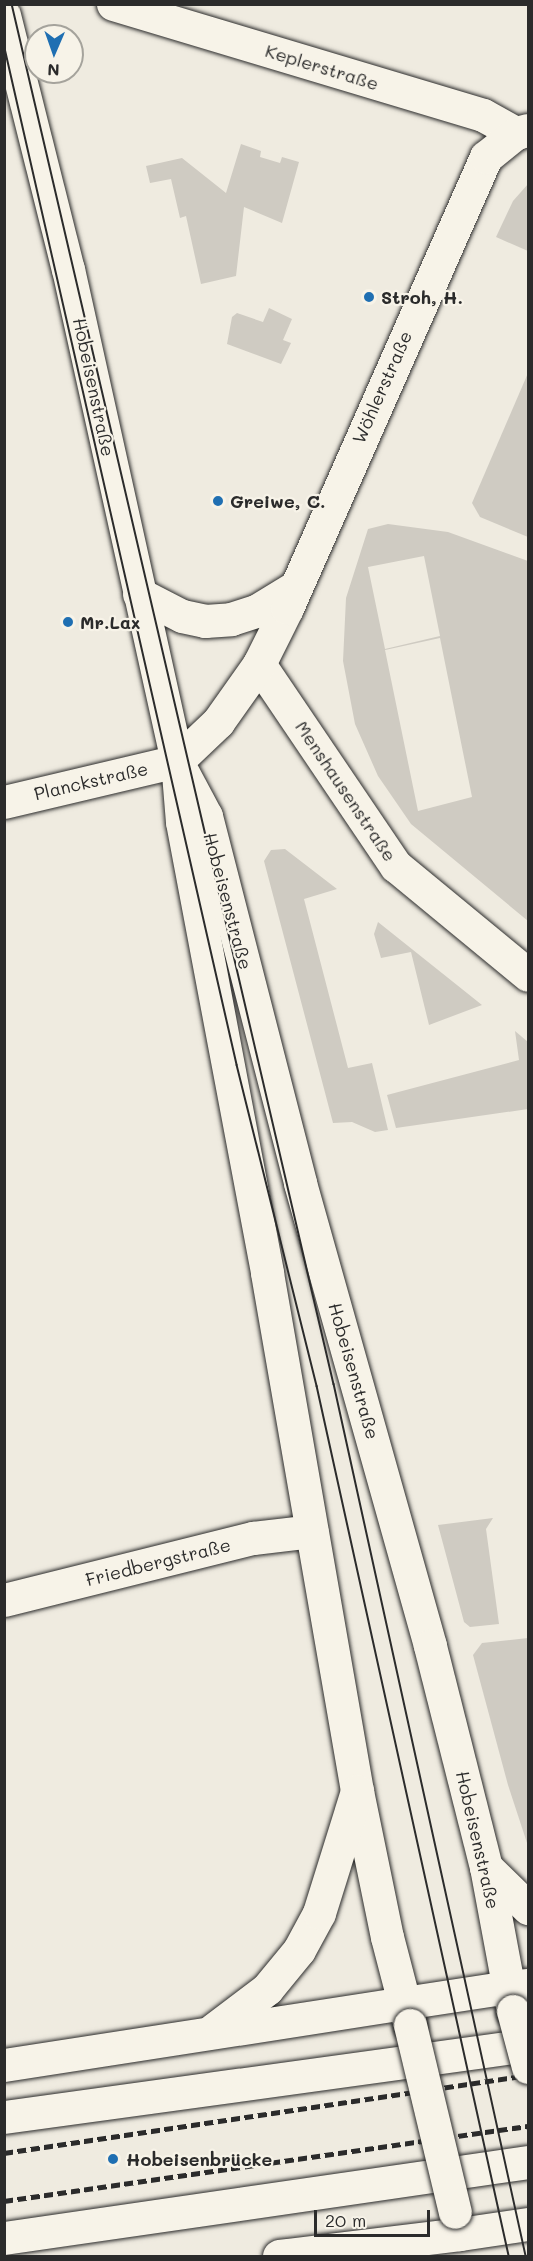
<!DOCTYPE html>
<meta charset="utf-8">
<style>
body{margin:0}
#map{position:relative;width:533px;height:2261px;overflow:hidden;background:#efebe0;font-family:Mali,sans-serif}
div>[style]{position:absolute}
.green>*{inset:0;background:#cfcbc2}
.roads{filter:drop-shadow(0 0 2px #2b2b2b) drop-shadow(0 0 2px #2b2b2b)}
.street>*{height:33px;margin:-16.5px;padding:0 16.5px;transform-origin:16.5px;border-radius:16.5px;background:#f7f3e8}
.secondary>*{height:33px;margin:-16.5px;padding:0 16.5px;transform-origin:16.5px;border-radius:16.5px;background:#f7f3e8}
.highway>*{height:33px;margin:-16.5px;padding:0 16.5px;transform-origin:16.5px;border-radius:16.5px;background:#f7f3e8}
.tram>*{height:1.5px;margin:-0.75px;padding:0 0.75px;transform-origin:0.75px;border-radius:0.75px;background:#2b2b2b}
.rail>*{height:4.5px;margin-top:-2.25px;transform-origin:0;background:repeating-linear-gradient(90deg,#2b2b2b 0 9px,transparent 0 13.5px)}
.bridges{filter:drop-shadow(0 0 2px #2b2b2b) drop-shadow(0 0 2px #2b2b2b)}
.secondary-bridge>*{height:33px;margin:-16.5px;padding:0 16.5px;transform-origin:16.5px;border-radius:16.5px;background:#f7f3e8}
.dots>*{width:16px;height:16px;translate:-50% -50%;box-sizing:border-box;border:3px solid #f7f3e8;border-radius:50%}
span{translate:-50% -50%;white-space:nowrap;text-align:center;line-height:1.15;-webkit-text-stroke:4.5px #f7f3e8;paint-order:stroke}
.street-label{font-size:18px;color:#2b2b2b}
.poi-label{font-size:18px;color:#2b2b2b;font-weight:700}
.left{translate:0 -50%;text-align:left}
.frame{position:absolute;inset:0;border:6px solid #2b2b2b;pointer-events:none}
.north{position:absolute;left:24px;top:24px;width:60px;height:60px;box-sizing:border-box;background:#f7f3e8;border:2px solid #a5a39c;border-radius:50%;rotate:182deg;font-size:16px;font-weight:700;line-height:24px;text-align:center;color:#2b2b2b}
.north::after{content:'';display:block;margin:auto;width:21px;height:27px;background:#1f6fb2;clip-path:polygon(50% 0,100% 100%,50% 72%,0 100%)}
.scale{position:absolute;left:314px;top:2210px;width:116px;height:27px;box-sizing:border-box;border:3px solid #2b2b2b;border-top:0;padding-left:8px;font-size:18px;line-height:21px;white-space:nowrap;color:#2b2b2b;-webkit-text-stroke:4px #f7f3e8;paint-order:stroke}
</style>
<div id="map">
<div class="green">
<div style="clip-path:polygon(241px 144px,261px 151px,260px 157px,280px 163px,282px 157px,299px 162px,282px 223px,244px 207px,236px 276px,201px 284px,186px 216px,180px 218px,171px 179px,150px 183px,146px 166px,182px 158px,226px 193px)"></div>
<div style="clip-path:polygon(528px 184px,528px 251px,496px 237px,513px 201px)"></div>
<div style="clip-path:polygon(269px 308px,292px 319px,283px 340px,291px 343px,281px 364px,227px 344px,232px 317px,237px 313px,263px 322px)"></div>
<div style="clip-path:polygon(528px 373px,528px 537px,480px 517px,472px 503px)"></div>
<div style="clip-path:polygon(evenodd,388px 524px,448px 532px,528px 561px,528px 921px,411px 824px,378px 776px,355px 724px,343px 661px,346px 598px,368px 529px,388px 524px,424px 556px,440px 636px,385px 649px,368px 567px,424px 556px,388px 524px,440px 638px,472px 797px,418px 811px,385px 650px,440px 638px)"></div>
<div style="clip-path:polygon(285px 849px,337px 889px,304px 899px,348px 1068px,372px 1063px,388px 1130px,375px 1132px,352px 1122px,333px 1123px,264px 861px,271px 850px)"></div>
<div style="clip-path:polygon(378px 922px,482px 1005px,429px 1025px,411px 952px,381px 958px,374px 934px)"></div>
<div style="clip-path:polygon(515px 1031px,528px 1042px,528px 1109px,396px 1128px,387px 1095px,519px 1060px)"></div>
<div style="clip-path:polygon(493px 1518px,486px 1529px,499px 1624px,470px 1627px,464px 1622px,438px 1525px)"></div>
<div style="clip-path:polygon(528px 1638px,528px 1846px,508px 1785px,473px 1655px,482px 1643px)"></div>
</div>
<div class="roads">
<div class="street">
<div style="left:113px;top:4px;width:386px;rotate:16.7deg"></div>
<div style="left:483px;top:115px;width:38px;rotate:29deg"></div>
<div style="left:516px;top:133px;width:12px;rotate:-14deg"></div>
<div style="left:139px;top:594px;width:48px;rotate:27.1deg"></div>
<div style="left:182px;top:616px;width:24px;rotate:12deg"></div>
<div style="left:205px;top:621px;width:26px;rotate:-4deg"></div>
<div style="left:231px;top:619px;width:26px;rotate:-18deg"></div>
<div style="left:256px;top:611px;width:44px;rotate:-31.2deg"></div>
<div style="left:259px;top:664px;width:244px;rotate:55.9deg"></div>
<div style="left:396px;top:866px;width:171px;rotate:39.5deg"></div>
<div style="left:4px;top:802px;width:178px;rotate:-13.3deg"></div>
<div style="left:177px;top:761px;width:57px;rotate:-43.6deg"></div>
<div style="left:218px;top:722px;width:71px;rotate:-54.7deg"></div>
<div style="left:259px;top:664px;width:63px;rotate:-63.4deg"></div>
<div style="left:287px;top:608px;width:493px;rotate:-66.2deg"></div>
<div style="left:486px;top:157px;width:38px;rotate:-39deg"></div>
<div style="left:4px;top:1600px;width:257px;rotate:-14deg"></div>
<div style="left:253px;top:1538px;width:59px;rotate:-6.8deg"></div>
</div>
<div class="secondary">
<div style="left:4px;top:15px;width:262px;rotate:75.9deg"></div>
<div style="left:68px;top:269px;width:504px;rotate:77.51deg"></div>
<div style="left:177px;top:761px;width:61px;rotate:85.3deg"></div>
<div style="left:182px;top:822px;width:459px;rotate:79.3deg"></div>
<div style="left:267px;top:1273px;width:526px;rotate:80.14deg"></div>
<div style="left:357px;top:1791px;width:149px;rotate:78.4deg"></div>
<div style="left:387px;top:1937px;width:91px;rotate:75.4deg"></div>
<div style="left:183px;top:773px;width:49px;rotate:61.9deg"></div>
<div style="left:206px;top:816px;width:379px;rotate:75.6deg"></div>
<div style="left:300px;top:1183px;width:481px;rotate:74.3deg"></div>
<div style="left:430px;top:1646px;width:228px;rotate:75.8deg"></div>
<div style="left:486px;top:1867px;width:147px;rotate:79.4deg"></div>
<div style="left:404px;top:2003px;width:106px;rotate:-8.7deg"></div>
<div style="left:460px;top:2234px;width:69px;rotate:-8.4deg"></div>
</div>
<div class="highway">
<div style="left:486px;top:1867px;width:59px;rotate:44.3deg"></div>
<div style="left:509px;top:1987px;width:19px;rotate:-6deg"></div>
<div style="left:213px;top:2030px;width:68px;rotate:-37.2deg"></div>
<div style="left:267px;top:1989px;width:50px;rotate:-50.6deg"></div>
<div style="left:299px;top:1950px;width:42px;rotate:-61.6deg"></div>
<div style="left:319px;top:1913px;width:128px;rotate:-72.7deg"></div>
<div style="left:4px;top:2065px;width:405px;rotate:-8.8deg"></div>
<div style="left:4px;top:2117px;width:529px;rotate:-7.82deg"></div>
<div style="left:4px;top:2238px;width:529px;rotate:-8.25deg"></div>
<div style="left:279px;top:2256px;width:182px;rotate:-6.9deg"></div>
</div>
</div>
<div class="tram">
<div style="left:12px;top:4px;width:1417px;rotate:76.87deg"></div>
<div style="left:334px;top:1384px;width:893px;rotate:77.58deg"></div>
<div style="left:4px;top:44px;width:1047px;rotate:77.14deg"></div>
<div style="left:237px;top:1065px;width:331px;rotate:76deg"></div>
<div style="left:317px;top:1386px;width:891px;rotate:77.55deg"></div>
</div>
<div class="rail">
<div style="left:4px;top:2153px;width:530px;rotate:-8.47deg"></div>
<div style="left:4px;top:2201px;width:529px;rotate:-8.15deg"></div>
</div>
<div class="bridges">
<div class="secondary-bridge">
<div style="left:513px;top:2011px;width:58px;rotate:75deg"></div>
<div style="left:410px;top:2025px;width:192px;rotate:76.5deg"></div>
</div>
</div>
<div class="dots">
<div style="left:369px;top:297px;background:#1f6fb2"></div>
<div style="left:218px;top:501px;background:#1f6fb2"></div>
<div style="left:68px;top:622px;background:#1f6fb2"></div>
<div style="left:113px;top:2159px;background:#1f6fb2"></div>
</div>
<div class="street-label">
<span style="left:322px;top:67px;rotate:17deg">Keplerstraße</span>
<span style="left:94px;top:387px;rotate:78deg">Hobeisenstraße</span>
<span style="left:382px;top:387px;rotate:-66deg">Wöhlerstraße</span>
<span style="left:91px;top:781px;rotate:-13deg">Planckstraße</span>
<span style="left:346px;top:791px;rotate:56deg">Menshausenstraße</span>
<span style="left:228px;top:901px;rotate:75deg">Hobeisenstraße</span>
<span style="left:354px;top:1371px;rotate:74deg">Hobeisenstraße</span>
<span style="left:158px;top:1562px;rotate:-14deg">Friedbergstraße</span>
<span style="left:478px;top:1840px;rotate:77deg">Hobeisenstraße</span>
</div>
<div class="poi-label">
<span class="left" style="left:381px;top:297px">Stroh, H.</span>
<span class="left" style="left:230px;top:501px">Greiwe, C.</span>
<span class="left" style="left:80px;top:622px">Mr.Lax</span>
<span class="left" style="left:126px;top:2159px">Hobeisenbrücke</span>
</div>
<div class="frame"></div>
<div class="north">N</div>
<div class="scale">20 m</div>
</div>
